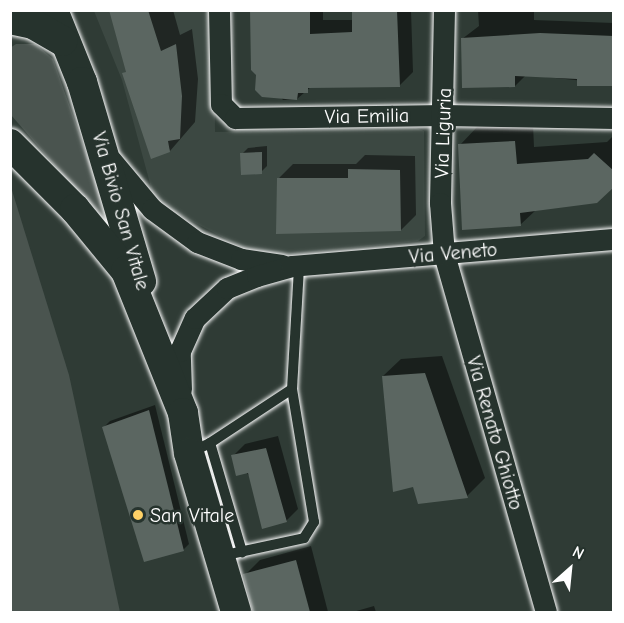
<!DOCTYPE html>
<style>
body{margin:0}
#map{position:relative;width:624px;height:623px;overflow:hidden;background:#2f3b35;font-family:"Comic Neue",sans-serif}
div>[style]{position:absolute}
.built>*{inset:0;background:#3c4842}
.green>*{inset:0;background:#4a544f}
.shadow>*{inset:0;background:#0007}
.building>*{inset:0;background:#5b6661}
.roads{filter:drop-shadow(0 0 2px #fff) drop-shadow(0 0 2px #fff)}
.service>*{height:10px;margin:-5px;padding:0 5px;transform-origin:5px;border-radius:5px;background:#26332d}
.minor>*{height:21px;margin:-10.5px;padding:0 10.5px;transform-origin:10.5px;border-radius:10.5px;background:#26332d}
.secondary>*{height:30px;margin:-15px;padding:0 15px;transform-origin:15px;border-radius:15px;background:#26332d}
.dots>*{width:16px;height:16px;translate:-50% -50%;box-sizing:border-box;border:3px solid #26332d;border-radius:50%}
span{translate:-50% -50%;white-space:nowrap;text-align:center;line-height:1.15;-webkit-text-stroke:5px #26332d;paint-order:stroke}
.street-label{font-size:20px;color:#fff}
.poi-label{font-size:20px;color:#fff}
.left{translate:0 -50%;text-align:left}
.frame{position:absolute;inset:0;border:12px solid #fff;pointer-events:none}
.north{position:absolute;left:540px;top:539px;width:60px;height:60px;-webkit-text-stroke:4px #26332d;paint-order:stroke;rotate:27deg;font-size:16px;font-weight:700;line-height:24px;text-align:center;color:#fff}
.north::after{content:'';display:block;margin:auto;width:21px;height:27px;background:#fff;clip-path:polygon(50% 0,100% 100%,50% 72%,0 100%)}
</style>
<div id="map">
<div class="built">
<div style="clip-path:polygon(94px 11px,214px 11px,215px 132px,416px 128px,424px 131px,425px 236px,418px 241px,295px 254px,255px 254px,155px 202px,122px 80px)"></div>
</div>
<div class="green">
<div style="clip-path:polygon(16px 44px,35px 44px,53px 59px,115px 235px,11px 115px,10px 48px)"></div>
<div style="clip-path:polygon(10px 184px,69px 375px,120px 612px,11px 612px)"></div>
</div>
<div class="shadow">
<div style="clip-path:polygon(110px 10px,173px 10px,180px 35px,192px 29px,198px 79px,195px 122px,170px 151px)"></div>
<div style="clip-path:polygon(254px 10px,323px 10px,323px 20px,354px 20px,354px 10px,411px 10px,413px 72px,399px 86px,312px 86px,297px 99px,283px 100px,279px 95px,257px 89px)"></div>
<div style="clip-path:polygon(478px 10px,534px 10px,534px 20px,614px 23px,614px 84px,526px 75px,515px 86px,462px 39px,479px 26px)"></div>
<div style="clip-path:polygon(533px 124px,534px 147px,607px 142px,613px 136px,614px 185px,536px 210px,520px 225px,460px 145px,477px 127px)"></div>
<div style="clip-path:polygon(267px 146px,267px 166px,261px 172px,242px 154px,248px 148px)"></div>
<div style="clip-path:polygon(365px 155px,415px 156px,416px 215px,401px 230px,278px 179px,293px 164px,356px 164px)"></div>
<div style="clip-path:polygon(442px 356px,485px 478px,467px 496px,383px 376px,401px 359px)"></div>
<div style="clip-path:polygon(155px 405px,189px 544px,183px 550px,104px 427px,110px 421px)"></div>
<div style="clip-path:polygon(278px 436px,298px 509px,286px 521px,233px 456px,245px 444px)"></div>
<div style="clip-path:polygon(311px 546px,328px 612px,253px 612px,245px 575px,260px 560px)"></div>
<div style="clip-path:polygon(374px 606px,376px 612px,353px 612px)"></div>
</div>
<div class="building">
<div style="clip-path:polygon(109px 10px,148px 10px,161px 51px,176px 44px,182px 96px,180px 139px,168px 141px,170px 152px,151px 159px,122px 73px,126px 72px)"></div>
<div style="clip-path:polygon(250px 10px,310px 10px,310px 34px,352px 32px,352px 10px,397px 10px,400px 87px,308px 88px,308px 93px,298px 93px,297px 100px,262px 97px,255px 90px,256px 75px,251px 70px)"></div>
<div style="clip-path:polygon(540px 33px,614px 36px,614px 86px,577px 86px,577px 79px,515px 76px,515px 87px,462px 88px,461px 38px)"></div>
<div style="clip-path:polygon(515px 141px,517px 164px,588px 159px,594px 153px,614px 171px,614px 187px,597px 203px,520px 213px,521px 226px,462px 230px,458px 144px)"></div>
<div style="clip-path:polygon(262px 152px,262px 174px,241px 175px,240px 153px)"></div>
<div style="clip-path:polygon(348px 169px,400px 170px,401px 231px,276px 234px,277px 178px,348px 178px)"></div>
<div style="clip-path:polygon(425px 373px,468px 498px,418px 504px,413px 487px,393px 492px,382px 376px)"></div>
<div style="clip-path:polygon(149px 410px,184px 551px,144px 562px,102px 427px)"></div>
<div style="clip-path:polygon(266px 448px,287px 522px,262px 529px,248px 473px,236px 476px,231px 455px)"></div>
<div style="clip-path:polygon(296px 560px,310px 612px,253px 612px,243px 574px)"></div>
</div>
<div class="roads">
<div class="service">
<div style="left:210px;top:443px;width:98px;rotate:-33.4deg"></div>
<div style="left:191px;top:452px;width:21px;rotate:-25deg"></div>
<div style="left:210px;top:443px;width:114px;rotate:73.6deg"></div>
<div style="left:221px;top:556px;width:85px;rotate:-12.2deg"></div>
<div style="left:304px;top:538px;width:19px;rotate:-58deg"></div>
<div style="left:314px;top:522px;width:135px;rotate:-99.4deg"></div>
<div style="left:292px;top:389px;width:123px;rotate:-86.7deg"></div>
</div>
<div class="minor">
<div style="left:219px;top:10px;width:94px;rotate:88.8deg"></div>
<div style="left:221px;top:104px;width:20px;rotate:45deg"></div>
<div style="left:235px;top:118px;width:209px;rotate:-0.8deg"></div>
<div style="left:444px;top:115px;width:170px;rotate:1deg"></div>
<div style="left:444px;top:10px;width:193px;rotate:91.2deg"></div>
<div style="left:440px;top:203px;width:51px;rotate:85.5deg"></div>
<div style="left:444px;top:254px;width:372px;rotate:74.1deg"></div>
<div style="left:111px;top:160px;width:64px;rotate:50.1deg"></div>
<div style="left:152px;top:209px;width:56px;rotate:36.3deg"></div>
<div style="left:197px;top:242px;width:47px;rotate:21.1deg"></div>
<div style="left:241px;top:259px;width:41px;rotate:8.3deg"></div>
<div style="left:181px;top:389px;width:38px;rotate:-92deg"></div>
<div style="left:180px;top:351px;width:36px;rotate:-66deg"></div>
<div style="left:195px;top:318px;width:44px;rotate:-43.2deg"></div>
<div style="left:227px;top:288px;width:32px;rotate:-22deg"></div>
<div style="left:257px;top:276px;width:35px;rotate:-16deg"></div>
<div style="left:291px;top:266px;width:324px;rotate:-4.8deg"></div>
</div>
<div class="secondary">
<div style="left:53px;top:10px;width:78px;rotate:68.1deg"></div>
<div style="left:82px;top:82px;width:208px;rotate:73.5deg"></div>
<div style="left:10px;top:19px;width:24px;rotate:12deg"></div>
<div style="left:33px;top:24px;width:34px;rotate:30deg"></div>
<div style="left:10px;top:144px;width:92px;rotate:45deg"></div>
<div style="left:75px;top:209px;width:80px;rotate:50.6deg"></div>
<div style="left:126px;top:271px;width:153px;rotate:68.1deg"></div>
<div style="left:183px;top:413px;width:40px;rotate:81.5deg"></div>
<div style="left:189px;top:453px;width:166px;rotate:73.5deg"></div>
</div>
</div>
<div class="dots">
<div style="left:138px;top:515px;background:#ffd166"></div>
</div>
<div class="street-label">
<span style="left:367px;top:116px;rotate:-1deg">Via Emilia</span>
<span style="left:443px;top:133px;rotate:-88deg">Via Liguria</span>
<span style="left:121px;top:211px;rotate:74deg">Via Bivio San Vitale</span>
<span style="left:453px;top:253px;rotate:-5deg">Via Veneto</span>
<span style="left:495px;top:433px;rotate:74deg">Via Renato Ghiotto</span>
</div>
<div class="poi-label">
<span class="left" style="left:150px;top:515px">San Vitale</span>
</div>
<div class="frame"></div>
<div class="north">N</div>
</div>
